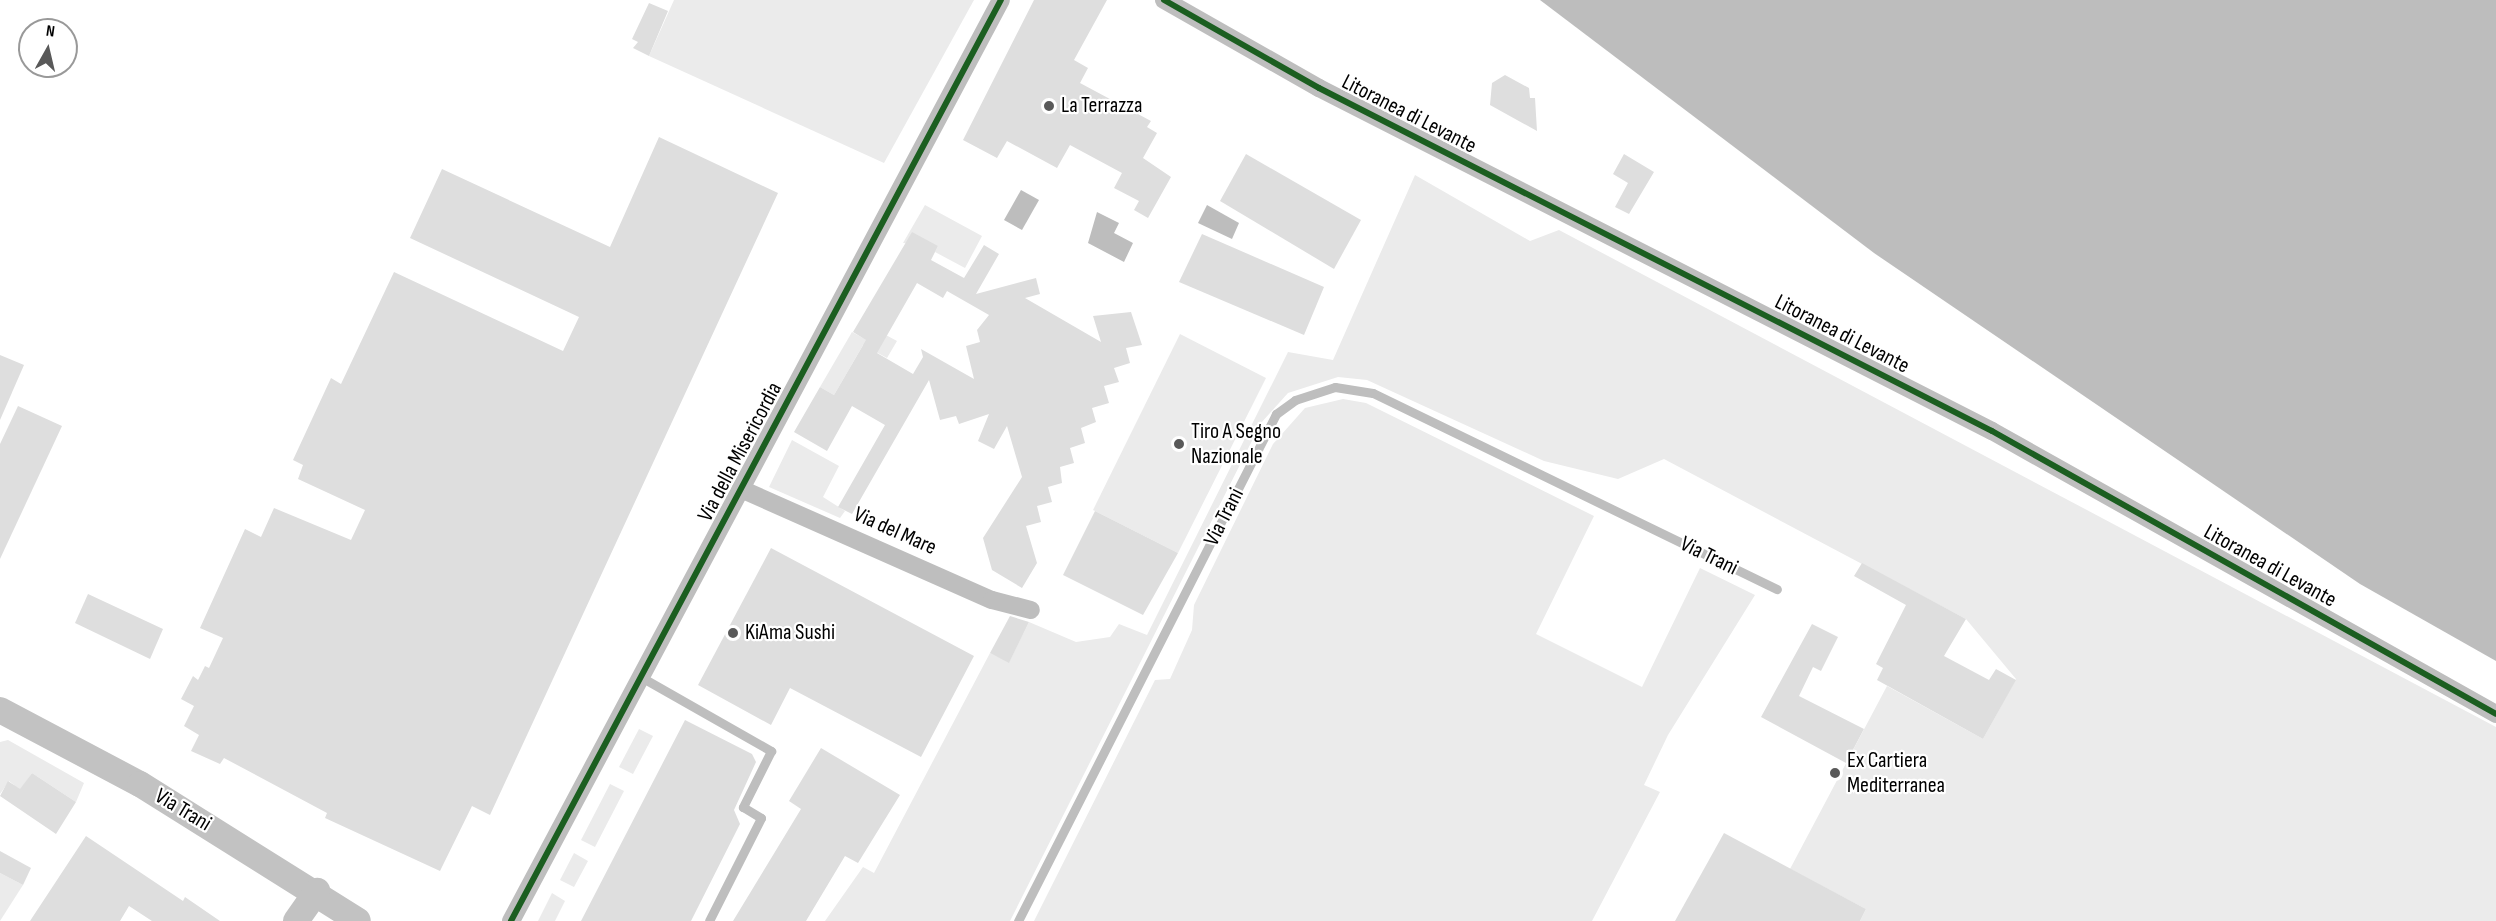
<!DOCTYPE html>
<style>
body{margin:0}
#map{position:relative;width:2496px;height:921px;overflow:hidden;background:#fff;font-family:"Sofia Sans Condensed",sans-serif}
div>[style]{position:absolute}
.green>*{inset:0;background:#ebebeb}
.water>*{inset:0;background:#bdbdbd}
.building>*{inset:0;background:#dedede}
.service>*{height:9px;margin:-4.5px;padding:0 4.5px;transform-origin:4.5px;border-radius:4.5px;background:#bebebe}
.minor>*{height:18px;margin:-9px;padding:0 9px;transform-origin:9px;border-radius:9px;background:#bebebe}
.secondary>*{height:26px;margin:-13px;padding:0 13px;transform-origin:13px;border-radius:13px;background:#c2c2c2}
.cycleway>*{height:6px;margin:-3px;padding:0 3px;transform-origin:3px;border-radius:3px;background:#1b5e20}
.dots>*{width:16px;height:16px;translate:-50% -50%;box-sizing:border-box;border:3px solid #fff;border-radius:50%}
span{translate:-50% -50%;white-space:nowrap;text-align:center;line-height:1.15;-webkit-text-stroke:4.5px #fff;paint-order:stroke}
.poi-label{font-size:22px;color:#000}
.left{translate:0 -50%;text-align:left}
.street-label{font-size:22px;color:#000}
.north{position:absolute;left:18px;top:18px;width:60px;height:60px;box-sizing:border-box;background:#fff;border:2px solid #999;border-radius:50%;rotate:8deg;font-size:16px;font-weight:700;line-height:24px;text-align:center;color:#000}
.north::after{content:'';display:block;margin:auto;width:21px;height:27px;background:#595959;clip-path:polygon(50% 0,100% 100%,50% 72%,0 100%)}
</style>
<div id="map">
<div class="green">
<div style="clip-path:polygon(674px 0,974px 0,884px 163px,649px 56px)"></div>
<div style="clip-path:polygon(1415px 175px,1530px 241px,1559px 230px,2496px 727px,2496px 921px,1860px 921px,1866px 909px,1790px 869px,1887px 686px,1983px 739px,2016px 679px,1966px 619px,1664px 459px,1618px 479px,1544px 461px,1367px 380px,1338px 377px,1288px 393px,1261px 423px,1010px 921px,825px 921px,863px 867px,874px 873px,990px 653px,1009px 662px,1029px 622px,1076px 642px,1110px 637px,1119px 624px,1147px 635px,1288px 352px,1333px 360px)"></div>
<div style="clip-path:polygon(925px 205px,982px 236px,965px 268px,935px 252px,938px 246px,903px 243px)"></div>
<div style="clip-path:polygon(852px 332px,876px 345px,884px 334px,897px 341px,887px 358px,863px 345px,834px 395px,820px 387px)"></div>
<div style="clip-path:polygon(1180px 334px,1266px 378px,1178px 553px,1093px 510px)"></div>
<div style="clip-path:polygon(1343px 399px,1366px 403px,1594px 516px,1536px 634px,1642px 687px,1700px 568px,1755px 595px,1668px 735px,1644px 785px,1660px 792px,1592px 921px,1034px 921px,1155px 680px,1170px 679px,1192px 630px,1194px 605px,1273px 444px,1305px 408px)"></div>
<div style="clip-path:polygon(792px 440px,839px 466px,823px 497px,845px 511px,840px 518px,769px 487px)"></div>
<div style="clip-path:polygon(639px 729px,653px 736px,633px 774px,619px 767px)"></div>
<div style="clip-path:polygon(8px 740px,84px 783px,76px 802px,32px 773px,13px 800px,14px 785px,9px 781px,0 794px,0 742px)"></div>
<div style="clip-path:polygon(610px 784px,624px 791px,595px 847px,581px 840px)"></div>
<div style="clip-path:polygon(574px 853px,588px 861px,574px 887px,560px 880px)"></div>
<div style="clip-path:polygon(0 873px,23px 885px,0 921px)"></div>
<div style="clip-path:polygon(552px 893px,565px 901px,555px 921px,538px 921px)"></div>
</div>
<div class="water">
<div style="clip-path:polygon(1540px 0,2496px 0,2496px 661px,2360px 584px,1874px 253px)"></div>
<div style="clip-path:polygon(1021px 190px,1039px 200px,1022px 230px,1004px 220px)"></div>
<div style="clip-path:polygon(1207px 205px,1239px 223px,1232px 239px,1198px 223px)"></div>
<div style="clip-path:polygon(1097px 212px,1119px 223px,1114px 233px,1133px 243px,1124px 262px,1088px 243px)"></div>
</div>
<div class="building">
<div style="clip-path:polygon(1034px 0,1107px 0,1074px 60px,1088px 68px,1080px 83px,1151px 121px,1147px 127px,1157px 133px,1143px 158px,1171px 177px,1148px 218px,1134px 210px,1139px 201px,1114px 188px,1122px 173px,1070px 145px,1057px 168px,1007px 141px,997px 158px,963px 140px)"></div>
<div style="clip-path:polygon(649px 3px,668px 11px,649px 56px,633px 48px,638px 42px,632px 39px)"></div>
<div style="clip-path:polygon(1505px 75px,1529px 88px,1530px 98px,1535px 98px,1537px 131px,1490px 105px,1492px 83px)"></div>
<div style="clip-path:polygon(659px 137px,778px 193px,490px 815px,472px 806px,440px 871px,325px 818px,327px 813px,224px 758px,220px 764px,191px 751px,199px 735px,184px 726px,194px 706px,181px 699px,193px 676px,198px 680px,205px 666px,209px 668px,223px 638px,200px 628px,245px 529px,261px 537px,274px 508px,351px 540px,365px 510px,298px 479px,303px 465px,293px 460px,331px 378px,341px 384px,394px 272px,563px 351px,579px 317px,410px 238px,442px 169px,610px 247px)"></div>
<div style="clip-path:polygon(1246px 154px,1361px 220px,1334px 269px,1220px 201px)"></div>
<div style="clip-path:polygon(1624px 154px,1654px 172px,1629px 214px,1615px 207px,1628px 183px,1613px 174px)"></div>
<div style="clip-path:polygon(evenodd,912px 232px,938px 246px,931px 260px,964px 278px,984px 245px,999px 254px,976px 294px,1036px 278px,1040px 294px,1025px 298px,1101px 342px,1093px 316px,1131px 312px,1142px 345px,1126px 348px,1130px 363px,1114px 368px,1119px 382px,1104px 386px,1109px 403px,1092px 408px,1096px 422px,1081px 428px,1085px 443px,1070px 448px,1074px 463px,1060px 467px,1062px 483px,1048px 487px,1052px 502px,1037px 506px,1041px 522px,1026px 526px,1037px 563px,1022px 588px,992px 570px,983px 538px,1022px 477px,1007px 426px,994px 449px,978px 441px,989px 414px,959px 424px,956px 416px,940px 420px,929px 380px,852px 514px,838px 507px,885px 425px,852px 406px,827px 451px,794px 432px,820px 387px,834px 395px,866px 340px,853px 332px,912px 232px,917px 283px,943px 298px,947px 291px,989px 315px,977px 330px,980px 342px,966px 346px,974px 379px,921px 349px,923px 357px,913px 374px,877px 353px,917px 283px)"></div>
<div style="clip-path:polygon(1202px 234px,1324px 287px,1304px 335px,1179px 282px)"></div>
<div style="clip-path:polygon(0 355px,24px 365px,0 420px)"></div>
<div style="clip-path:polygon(18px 406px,62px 426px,0 559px,0 444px)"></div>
<div style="clip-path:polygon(1095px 511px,1178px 553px,1143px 615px,1063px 575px)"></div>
<div style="clip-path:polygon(771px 548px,974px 656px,921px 757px,790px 688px,771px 725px,698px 685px)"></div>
<div style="clip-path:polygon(1862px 563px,1966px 619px,1944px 656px,1989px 680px,1996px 669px,2016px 680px,1983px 739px,1877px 680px,1883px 668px,1876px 664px,1906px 605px,1854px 576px)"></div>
<div style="clip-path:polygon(88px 594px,163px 629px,150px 659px,75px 623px)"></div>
<div style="clip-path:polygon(1010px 616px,1029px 622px,1009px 663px,990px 653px)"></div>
<div style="clip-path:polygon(1812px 624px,1838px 637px,1821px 671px,1813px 667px,1799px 696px,1864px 729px,1846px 763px,1761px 717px)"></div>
<div style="clip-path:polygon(685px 720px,752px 754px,756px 762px,734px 810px,740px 824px,691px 921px,581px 921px)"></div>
<div style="clip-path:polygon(821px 748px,900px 795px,858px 863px,845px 856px,806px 921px,733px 921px,801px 809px,789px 801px)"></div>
<div style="clip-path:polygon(32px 773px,76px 802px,56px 834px,0 796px,8px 781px,20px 789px)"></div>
<div style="clip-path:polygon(1724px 833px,1866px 909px,1860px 921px,1675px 921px)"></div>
<div style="clip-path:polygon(86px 836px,183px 901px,185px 897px,220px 921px,152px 921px,129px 906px,120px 921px,30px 921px)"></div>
<div style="clip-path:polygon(0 851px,31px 868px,23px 885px,0 873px)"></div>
</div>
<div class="service">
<div style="left:641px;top:677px;width:150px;rotate:29.6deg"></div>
<div style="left:771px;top:751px;width:63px;rotate:116.6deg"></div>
<div style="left:743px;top:807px;width:21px;rotate:31deg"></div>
<div style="left:761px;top:818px;width:115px;rotate:116.8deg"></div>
<div style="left:1018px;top:921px;width:569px;rotate:-63.03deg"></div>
<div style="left:1276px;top:414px;width:24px;rotate:-36deg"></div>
<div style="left:1295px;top:400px;width:42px;rotate:-18deg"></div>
<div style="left:1335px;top:387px;width:38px;rotate:9deg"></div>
<div style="left:1373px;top:393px;width:449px;rotate:25.9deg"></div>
</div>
<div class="minor">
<div style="left:1164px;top:0;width:178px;rotate:29.6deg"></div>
<div style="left:1319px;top:88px;width:755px;rotate:27.01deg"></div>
<div style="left:1992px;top:431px;width:578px;rotate:29.31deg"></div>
<div style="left:741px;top:489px;width:274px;rotate:23.9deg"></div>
<div style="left:992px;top:600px;width:40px;rotate:14.4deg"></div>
<div style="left:511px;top:921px;width:1043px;rotate:-61.99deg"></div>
</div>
<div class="secondary">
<div style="left:0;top:710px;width:158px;rotate:27.9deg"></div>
<div style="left:140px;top:784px;width:257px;rotate:32.1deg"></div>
<div style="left:296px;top:921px;width:37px;rotate:-55deg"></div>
</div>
<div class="cycleway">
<div style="left:1164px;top:0;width:178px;rotate:29.6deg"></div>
<div style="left:1319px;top:88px;width:755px;rotate:27.01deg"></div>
<div style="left:1992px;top:431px;width:578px;rotate:29.31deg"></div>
<div style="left:511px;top:921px;width:1043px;rotate:-61.99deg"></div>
</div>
<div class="dots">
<div style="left:1049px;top:106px;background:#595959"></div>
<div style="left:1179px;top:444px;background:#595959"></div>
<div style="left:733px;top:633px;background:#595959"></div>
<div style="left:1835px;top:773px;background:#595959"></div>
</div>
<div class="poi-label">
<span class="left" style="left:1061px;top:106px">La Terrazza</span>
<span class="left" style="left:1191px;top:444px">Tiro A Segno<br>Nazionale</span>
<span class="left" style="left:745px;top:633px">KiAma Sushi</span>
<span class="left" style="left:1847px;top:773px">Ex Cartiera<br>Mediterranea</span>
</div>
<div class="street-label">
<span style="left:1409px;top:114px;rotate:27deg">Litoranea di Levante</span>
<span style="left:1842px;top:334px;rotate:27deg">Litoranea di Levante</span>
<span style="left:740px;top:452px;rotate:-62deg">Via della Misericordia</span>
<span style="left:1224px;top:517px;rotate:-63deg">Via Trani</span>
<span style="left:895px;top:531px;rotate:24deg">Via del Mare</span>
<span style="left:1709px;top:556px;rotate:26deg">Via Trani</span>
<span style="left:2270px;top:566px;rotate:29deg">Litoranea di Levante</span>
<span style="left:183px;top:810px;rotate:31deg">Via Trani</span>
</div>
<div class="north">N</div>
</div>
